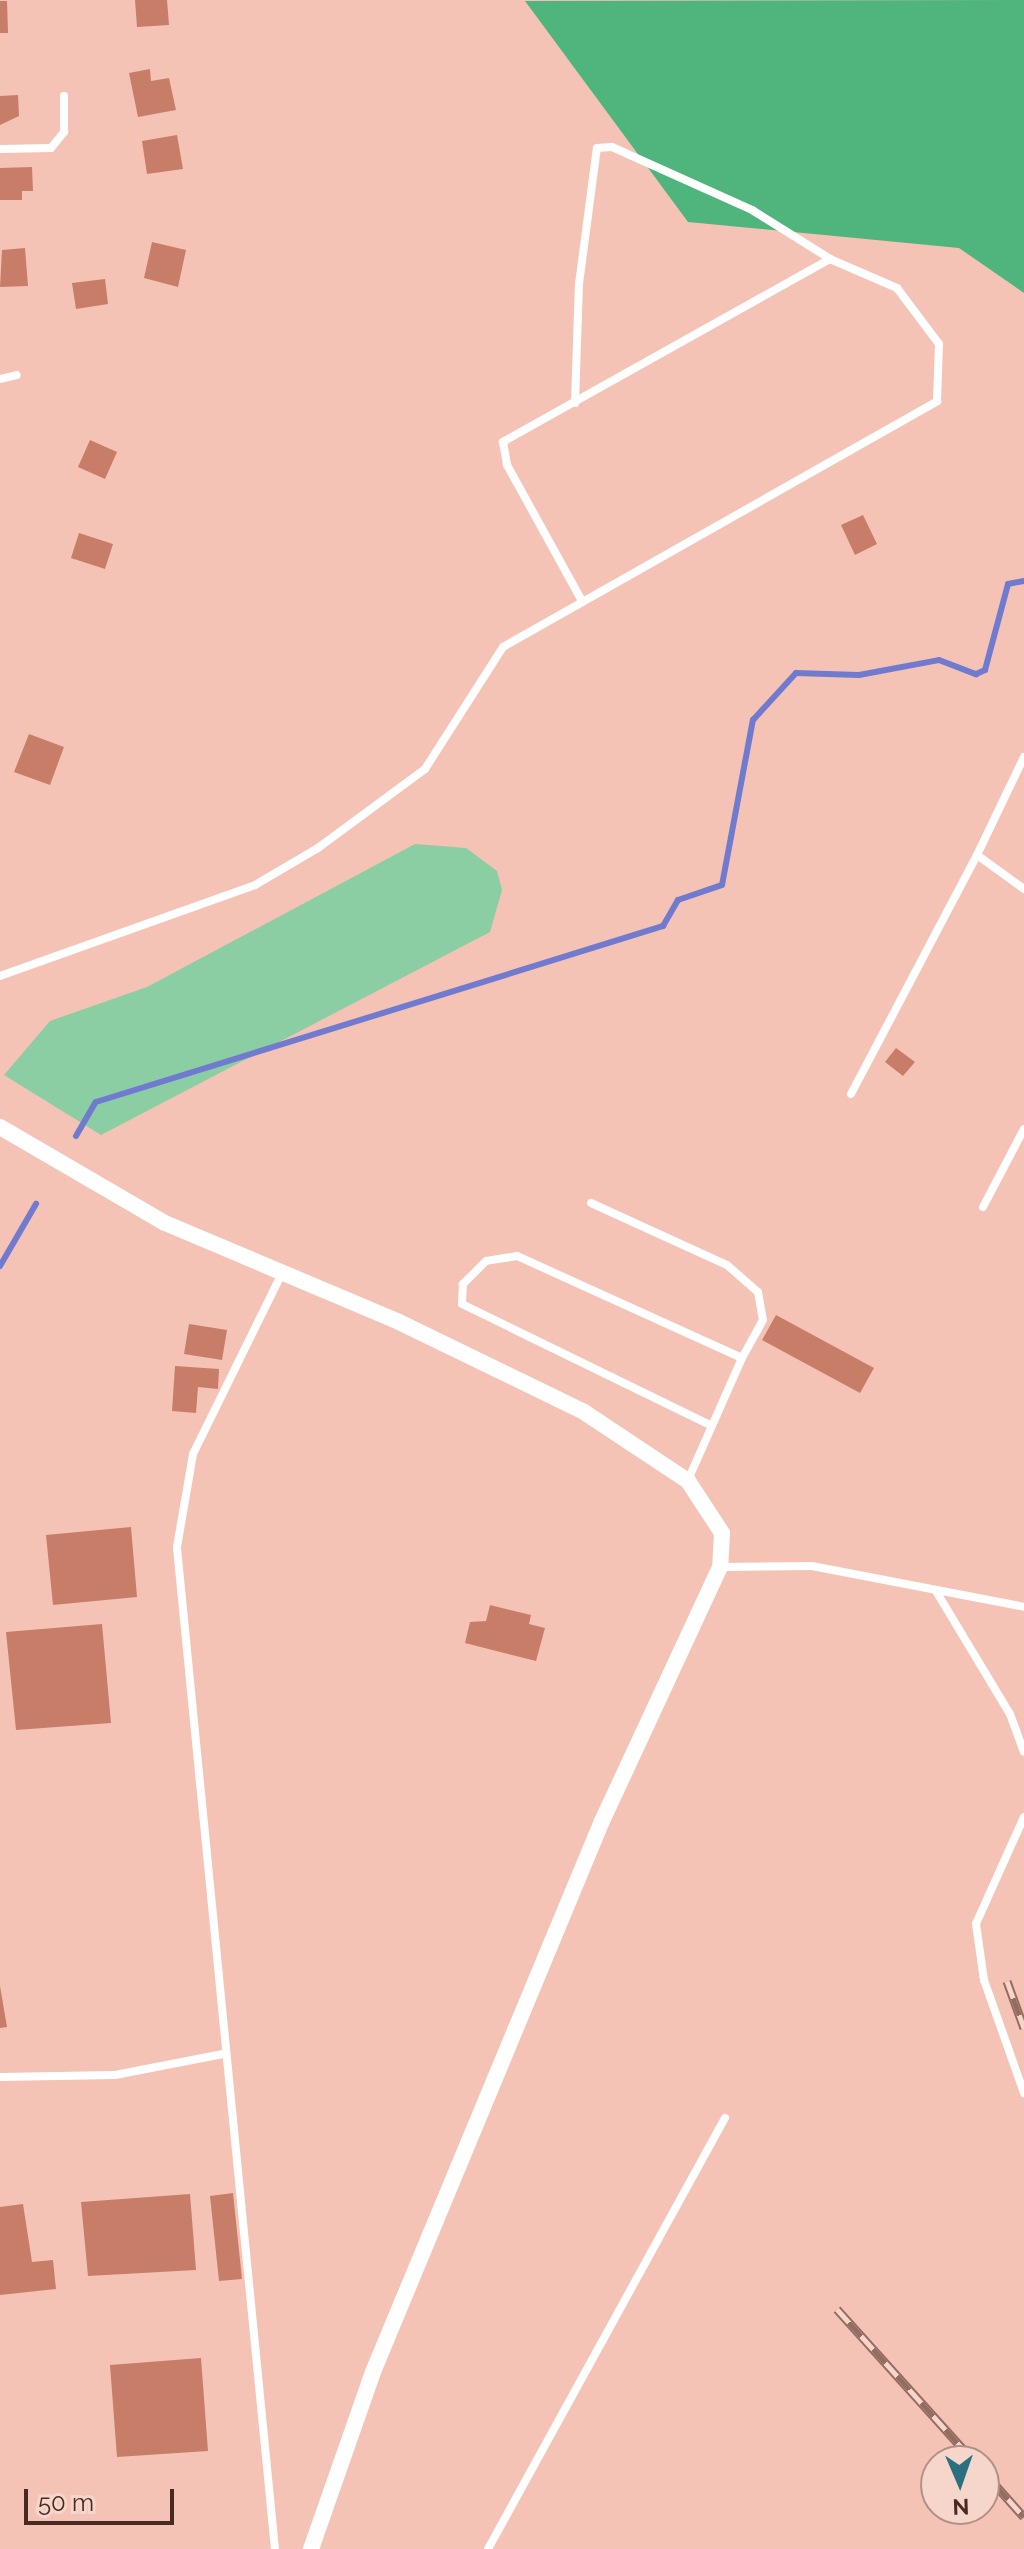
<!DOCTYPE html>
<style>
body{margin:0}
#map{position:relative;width:1024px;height:2549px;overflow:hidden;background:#f4c3b5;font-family:Raleway,sans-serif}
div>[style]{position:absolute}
.green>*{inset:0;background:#8bcea4}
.forest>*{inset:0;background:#4fb57c}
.stream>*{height:6px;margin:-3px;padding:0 3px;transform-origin:3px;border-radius:3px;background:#707bd0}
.building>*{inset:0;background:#c87d68}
.lane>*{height:8px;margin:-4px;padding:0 4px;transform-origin:4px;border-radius:4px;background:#fff}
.street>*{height:16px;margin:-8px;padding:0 8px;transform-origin:8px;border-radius:8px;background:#fff}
.rail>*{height:9px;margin-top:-4.5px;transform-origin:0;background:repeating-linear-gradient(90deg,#f6d5cb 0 18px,#946d62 0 36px);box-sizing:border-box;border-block:2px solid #946d62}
span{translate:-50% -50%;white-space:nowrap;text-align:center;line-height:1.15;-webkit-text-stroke:6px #f6d5cb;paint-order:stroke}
.north{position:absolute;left:920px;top:2445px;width:80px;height:80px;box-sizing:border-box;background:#f6d5cb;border:2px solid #b19187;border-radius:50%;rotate:178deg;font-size:22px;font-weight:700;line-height:32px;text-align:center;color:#492a21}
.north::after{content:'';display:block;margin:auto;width:28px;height:36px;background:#2c7080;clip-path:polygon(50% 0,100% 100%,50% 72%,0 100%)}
.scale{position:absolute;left:24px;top:2489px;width:150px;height:36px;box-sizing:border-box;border:4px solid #492a21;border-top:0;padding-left:10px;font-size:24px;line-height:28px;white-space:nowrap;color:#492a21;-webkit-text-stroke:6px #f6d5cb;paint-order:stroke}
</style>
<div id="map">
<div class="green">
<div style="clip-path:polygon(415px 844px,466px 848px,497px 871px,502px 890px,490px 932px,101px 1135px,4px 1075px,50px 1021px,147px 987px)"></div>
</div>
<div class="forest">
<div style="clip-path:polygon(1024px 0,1024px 293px,959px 248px,688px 222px,525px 1px)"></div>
</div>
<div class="stream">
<div style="left:76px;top:1136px;width:39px;rotate:-60deg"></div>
<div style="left:96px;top:1102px;width:594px;rotate:-17.24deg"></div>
<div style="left:663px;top:926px;width:30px;rotate:-60deg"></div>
<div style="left:678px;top:900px;width:46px;rotate:-18.8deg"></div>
<div style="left:722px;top:885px;width:168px;rotate:-79.4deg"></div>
<div style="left:753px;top:720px;width:64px;rotate:-47.5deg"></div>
<div style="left:796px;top:673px;width:63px;rotate:1.8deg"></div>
<div style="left:859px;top:675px;width:81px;rotate:-10.6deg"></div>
<div style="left:939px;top:660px;width:40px;rotate:21deg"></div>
<div style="left:976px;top:674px;width:10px;rotate:-24deg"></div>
<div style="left:985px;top:670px;width:89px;rotate:-75deg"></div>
<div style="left:1008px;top:584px;width:16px;rotate:-11deg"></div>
<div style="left:0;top:1266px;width:72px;rotate:-59.9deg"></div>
</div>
<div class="building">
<div style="clip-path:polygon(135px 0,167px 0,169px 25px,137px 27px)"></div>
<div style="clip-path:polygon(0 1px,7px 1px,8px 33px,0 33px)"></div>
<div style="clip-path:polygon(150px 69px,151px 81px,169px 78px,176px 110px,138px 117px,129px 73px)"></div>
<div style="clip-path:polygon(18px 95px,19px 116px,0 125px,0 96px)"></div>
<div style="clip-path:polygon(177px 135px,183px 169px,147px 174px,142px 141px)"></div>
<div style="clip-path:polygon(32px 167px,33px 191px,22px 191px,22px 200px,0 200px,0 168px)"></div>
<div style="clip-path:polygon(152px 242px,186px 250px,178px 287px,144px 278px)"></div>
<div style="clip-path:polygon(25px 248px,28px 286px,0 287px,2px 250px)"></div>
<div style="clip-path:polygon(105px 279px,108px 304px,76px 309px,72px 283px)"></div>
<div style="clip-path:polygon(90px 440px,117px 452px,105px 479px,78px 467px)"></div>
<div style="clip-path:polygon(863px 515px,877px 544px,855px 555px,841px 525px)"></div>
<div style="clip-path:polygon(79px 533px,113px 544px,105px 569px,71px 558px)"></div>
<div style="clip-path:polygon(29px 734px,64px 747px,50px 785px,14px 772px)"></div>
<div style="clip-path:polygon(896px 1048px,915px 1062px,903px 1076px,885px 1062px)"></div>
<div style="clip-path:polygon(776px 1315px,874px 1368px,860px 1393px,762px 1340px)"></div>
<div style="clip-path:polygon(189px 1324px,227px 1330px,222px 1360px,184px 1354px)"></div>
<div style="clip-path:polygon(175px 1366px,219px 1369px,218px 1389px,198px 1387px,196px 1413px,172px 1411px)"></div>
<div style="clip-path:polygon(131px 1527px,137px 1597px,53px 1605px,46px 1535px)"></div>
<div style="clip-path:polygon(490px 1605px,531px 1615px,529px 1624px,545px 1628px,536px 1661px,465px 1643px,470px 1622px,486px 1621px)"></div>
<div style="clip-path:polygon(102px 1624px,111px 1723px,16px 1730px,6px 1632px)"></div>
<div style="clip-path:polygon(0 1986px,7px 2027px,0 2028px)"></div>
<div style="clip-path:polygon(233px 2193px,242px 2279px,219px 2281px,210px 2196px)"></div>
<div style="clip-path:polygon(190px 2194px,196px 2270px,88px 2276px,81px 2202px)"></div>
<div style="clip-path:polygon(23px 2204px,32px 2262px,53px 2260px,56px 2289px,0 2295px,0 2207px)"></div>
<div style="clip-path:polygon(201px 2358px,208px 2451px,117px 2457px,110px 2365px)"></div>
</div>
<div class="lane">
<div style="left:0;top:149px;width:51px;rotate:-1.1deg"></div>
<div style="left:51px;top:148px;width:21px;rotate:-51deg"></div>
<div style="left:64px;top:132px;width:36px;rotate:-90deg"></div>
<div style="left:0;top:379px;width:17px;rotate:-13deg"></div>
<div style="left:575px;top:403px;width:119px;rotate:-88.1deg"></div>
<div style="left:579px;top:284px;width:137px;rotate:-82.5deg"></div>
<div style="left:597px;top:148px;width:15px;rotate:-4deg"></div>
<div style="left:612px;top:147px;width:154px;rotate:24.2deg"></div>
<div style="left:752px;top:210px;width:94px;rotate:32deg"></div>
<div style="left:1024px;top:757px;width:109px;rotate:115.6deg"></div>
<div style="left:977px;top:855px;width:58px;rotate:35.9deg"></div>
<div style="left:0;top:976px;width:271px;rotate:-19.6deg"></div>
<div style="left:255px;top:885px;width:73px;rotate:-30.4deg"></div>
<div style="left:318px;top:848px;width:133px;rotate:-36.4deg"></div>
<div style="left:425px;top:769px;width:145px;rotate:-57.4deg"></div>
<div style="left:503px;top:647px;width:499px;rotate:-29.5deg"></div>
<div style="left:937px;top:401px;width:57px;rotate:-88deg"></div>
<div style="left:939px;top:344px;width:70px;rotate:-126.9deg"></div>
<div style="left:897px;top:288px;width:73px;rotate:-156.6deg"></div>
<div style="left:830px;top:259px;width:375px;rotate:150.8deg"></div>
<div style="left:503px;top:442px;width:23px;rotate:80deg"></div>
<div style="left:507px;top:465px;width:155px;rotate:61.1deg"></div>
<div style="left:851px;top:1094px;width:270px;rotate:-62.2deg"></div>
<div style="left:591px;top:1203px;width:149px;rotate:24.5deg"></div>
<div style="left:727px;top:1265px;width:41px;rotate:41.1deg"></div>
<div style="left:758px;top:1292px;width:28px;rotate:80deg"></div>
<div style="left:763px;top:1320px;width:43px;rotate:118.9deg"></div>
<div style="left:983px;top:1207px;width:88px;rotate:-62.3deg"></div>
<div style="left:688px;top:1480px;width:133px;rotate:-66.1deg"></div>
<div style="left:742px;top:1358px;width:247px;rotate:-155.6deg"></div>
<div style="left:517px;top:1256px;width:31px;rotate:171deg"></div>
<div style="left:486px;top:1261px;width:33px;rotate:135deg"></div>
<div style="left:463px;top:1284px;width:20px;rotate:93deg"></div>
<div style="left:462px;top:1304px;width:278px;rotate:26deg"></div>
<div style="left:721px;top:1567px;width:91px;rotate:-0.6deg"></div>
<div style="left:812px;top:1566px;width:216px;rotate:10.9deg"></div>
<div style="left:936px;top:1591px;width:144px;rotate:59deg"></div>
<div style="left:1010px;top:1714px;width:40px;rotate:69.8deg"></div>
<div style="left:1024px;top:1817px;width:117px;rotate:114.2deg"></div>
<div style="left:976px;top:1924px;width:57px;rotate:81.9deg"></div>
<div style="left:984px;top:1980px;width:120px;rotate:70.5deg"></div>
<div style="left:0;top:2077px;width:115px;rotate:-1deg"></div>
<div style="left:115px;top:2075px;width:110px;rotate:-11deg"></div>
<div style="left:275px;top:2549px;width:1007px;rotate:-95.59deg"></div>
<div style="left:177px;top:1547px;width:94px;rotate:-80.2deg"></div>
<div style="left:193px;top:1454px;width:202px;rotate:-63.8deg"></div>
<div style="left:488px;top:2549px;width:492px;rotate:-61.2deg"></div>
</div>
<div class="street">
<div style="left:0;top:1127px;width:191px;rotate:30.2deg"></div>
<div style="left:165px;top:1223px;width:254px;rotate:22.9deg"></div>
<div style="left:399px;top:1322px;width:206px;rotate:25.9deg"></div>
<div style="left:584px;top:1412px;width:125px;rotate:33.6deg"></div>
<div style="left:688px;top:1481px;width:62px;rotate:56.8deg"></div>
<div style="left:722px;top:1533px;width:34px;rotate:93deg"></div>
<div style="left:720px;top:1567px;width:280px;rotate:114.9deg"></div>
<div style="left:602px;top:1821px;width:597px;rotate:112.57deg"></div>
<div style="left:373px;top:2372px;width:188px;rotate:109.3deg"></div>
</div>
<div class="rail">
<div style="left:1007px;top:1981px;width:50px;rotate:70.1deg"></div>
<div style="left:837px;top:2309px;width:205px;rotate:48deg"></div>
<div style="left:984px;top:2472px;width:60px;rotate:48.4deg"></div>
</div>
<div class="north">N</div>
<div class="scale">50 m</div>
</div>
